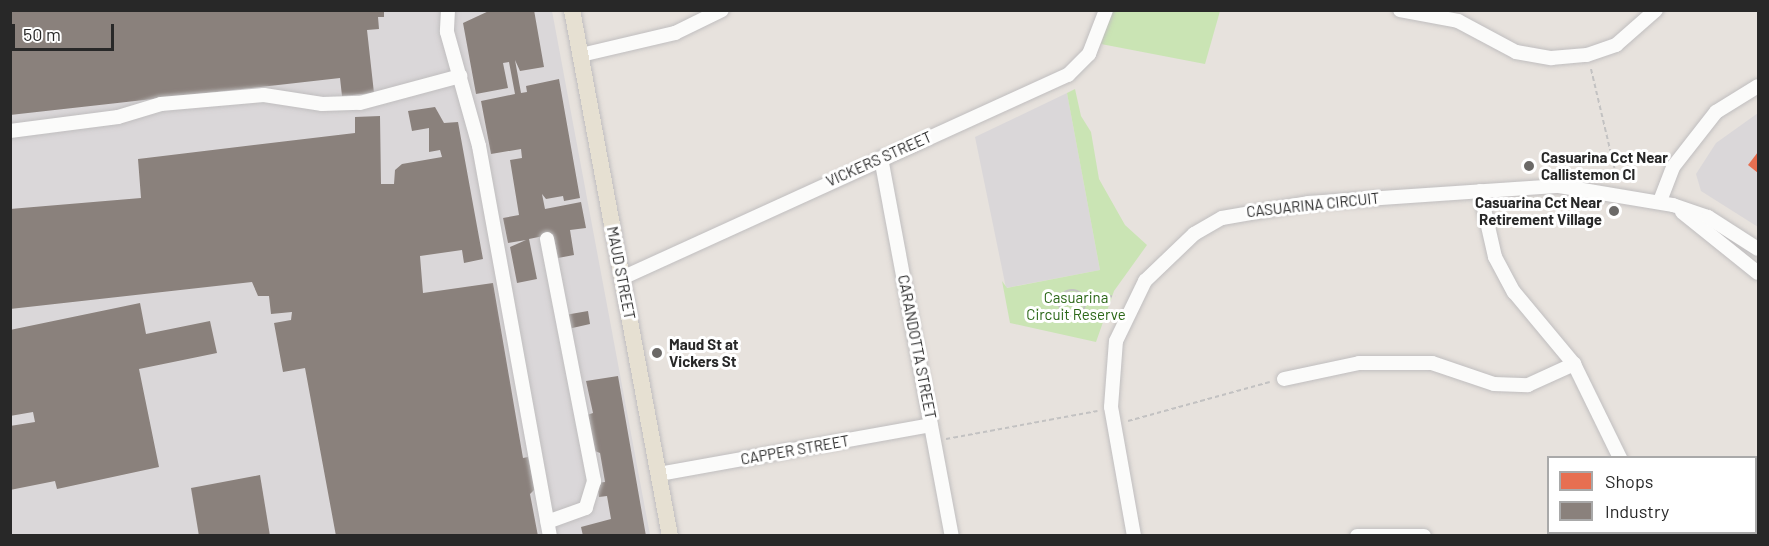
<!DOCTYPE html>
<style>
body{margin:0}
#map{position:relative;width:1769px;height:546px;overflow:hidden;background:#e7e2dd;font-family:Barlow,sans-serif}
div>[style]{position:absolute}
.industrial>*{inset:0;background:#dad7d9}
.green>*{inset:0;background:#cae4b4}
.shops>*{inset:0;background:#e76f51}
.industry>*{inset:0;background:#8a817c}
.path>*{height:2px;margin-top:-1px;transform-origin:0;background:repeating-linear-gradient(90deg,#c3c2c2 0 4.5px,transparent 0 7.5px)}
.path>.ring{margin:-1px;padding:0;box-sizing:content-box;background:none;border:2px solid #c3c2c2;border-radius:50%}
.roads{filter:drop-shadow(0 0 2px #c0bebf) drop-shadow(0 0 2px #c0bebf)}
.minor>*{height:14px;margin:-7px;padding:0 7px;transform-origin:7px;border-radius:7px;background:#fbfbfa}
.major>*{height:16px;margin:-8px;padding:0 8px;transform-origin:8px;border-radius:8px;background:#e6e0d2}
.dots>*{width:16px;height:16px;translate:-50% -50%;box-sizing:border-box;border:3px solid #fff;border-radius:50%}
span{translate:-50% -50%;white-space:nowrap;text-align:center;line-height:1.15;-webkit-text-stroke:6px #fff;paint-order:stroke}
.poi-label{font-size:15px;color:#282828;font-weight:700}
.left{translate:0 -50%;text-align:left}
.right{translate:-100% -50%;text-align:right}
.street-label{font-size:15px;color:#282828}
.park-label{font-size:15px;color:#2b6717}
.frame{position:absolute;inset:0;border:12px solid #282828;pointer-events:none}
.legend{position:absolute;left:1547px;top:456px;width:210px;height:78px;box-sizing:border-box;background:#fff;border:2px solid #a9a9a9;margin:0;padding:8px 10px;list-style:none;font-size:18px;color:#282828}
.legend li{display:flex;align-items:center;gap:12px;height:30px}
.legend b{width:30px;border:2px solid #a9a9a9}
.scale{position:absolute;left:12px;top:24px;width:102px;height:27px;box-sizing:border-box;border:3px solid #282828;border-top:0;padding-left:8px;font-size:18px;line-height:21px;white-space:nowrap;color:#282828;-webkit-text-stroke:4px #fff;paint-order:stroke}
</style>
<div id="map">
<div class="industrial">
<div style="clip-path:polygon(10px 11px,552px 11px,650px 535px,11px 535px)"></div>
<div style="clip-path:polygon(1067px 93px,1100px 270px,1006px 288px,975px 137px)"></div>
<div style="clip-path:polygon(1758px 113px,1758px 227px,1701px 191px,1696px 174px,1716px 143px)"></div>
</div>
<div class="green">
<div style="clip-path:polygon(1111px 11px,1220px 11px,1205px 64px,1101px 44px)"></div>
<div style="clip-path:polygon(1075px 89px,1081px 116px,1091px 132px,1099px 179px,1125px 225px,1147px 245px,1114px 291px,1096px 342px,1010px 323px,1002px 281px,1007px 288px,1100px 270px,1067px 93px)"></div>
</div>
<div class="shops">
<div style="clip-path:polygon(1758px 152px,1758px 173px,1748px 165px)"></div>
</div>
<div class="industry">
<div style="clip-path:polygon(10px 10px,384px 10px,384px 17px,378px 17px,379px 29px,367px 30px,374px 93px,342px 96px,340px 78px,10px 115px)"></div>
<div style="clip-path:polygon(491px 10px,534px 10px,544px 67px,520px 71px,515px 60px,521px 93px,527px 92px,526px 86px,559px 79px,580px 198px,564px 201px,563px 196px,546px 199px,542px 194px,545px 209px,581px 202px,586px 228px,570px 230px,574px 255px,558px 258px,553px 234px,529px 239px,537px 279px,517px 283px,510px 247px,526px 240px,508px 243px,503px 218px,519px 215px,510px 160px,522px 158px,521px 149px,491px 154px,481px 101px,515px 94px,509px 62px,503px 63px,508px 88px,476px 94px,463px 23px)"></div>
<div style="clip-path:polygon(435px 107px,444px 123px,458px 122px,483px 259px,464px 263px,462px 250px,420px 256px,423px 293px,493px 283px,523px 458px,528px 457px,535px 489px,530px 494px,538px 536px,336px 536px,305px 368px,283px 372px,274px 323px,291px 320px,292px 312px,271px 314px,269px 296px,258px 296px,252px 282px,10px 309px,10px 209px,141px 198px,138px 159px,355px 133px,355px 117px,380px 116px,381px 184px,394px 184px,395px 170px,402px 164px,442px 157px,440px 150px,429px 152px,429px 128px,412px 131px,408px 111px)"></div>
<div style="clip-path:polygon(140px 303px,146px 334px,210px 321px,217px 353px,139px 369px,159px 467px,57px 489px,55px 481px,10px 490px,10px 426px,35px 422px,33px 412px,10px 416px,10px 330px)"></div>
<div style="clip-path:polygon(588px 311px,590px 324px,568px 329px,565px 315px)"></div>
<div style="clip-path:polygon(618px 376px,646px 536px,583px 536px,581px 527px,611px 519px,607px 496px,599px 497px,597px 483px,605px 482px,600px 453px,592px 450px,587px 415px,593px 413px,586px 381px)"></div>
<div style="clip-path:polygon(260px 475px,270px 536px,199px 536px,191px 488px)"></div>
</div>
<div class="path">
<div style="left:1591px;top:69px;width:117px;rotate:76.7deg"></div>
<div class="ring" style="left:1059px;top:290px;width:24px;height:24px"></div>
<div style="left:1086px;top:303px;width:30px;rotate:-15deg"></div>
<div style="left:1128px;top:421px;width:147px;rotate:-15.4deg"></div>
<div style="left:946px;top:439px;width:154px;rotate:-10.5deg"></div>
</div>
<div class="roads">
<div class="minor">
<div style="left:448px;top:10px;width:22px;rotate:93deg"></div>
<div style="left:447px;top:32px;width:118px;rotate:74.3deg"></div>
<div style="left:479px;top:146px;width:396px;rotate:79.7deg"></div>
<div style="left:1400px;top:10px;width:59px;rotate:10.7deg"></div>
<div style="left:1458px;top:21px;width:66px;rotate:28.1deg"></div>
<div style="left:1516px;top:52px;width:36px;rotate:10deg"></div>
<div style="left:1551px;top:58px;width:36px;rotate:-5deg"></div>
<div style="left:1587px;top:55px;width:31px;rotate:-19deg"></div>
<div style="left:1616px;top:45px;width:53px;rotate:-41.2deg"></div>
<div style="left:581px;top:55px;width:97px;rotate:-13.2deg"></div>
<div style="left:675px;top:33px;width:52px;rotate:-26.1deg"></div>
<div style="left:10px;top:131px;width:109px;rotate:-7.4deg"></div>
<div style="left:118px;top:117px;width:45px;rotate:-16.8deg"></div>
<div style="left:161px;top:104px;width:103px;rotate:-5deg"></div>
<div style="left:264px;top:95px;width:59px;rotate:8.8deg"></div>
<div style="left:322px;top:104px;width:38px;rotate:-2deg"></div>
<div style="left:360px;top:103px;width:104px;rotate:-15.1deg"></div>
<div style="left:881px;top:158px;width:385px;rotate:79.4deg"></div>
<div style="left:1480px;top:191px;width:68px;rotate:77.2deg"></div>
<div style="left:1495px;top:257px;width:40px;rotate:62deg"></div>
<div style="left:1514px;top:292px;width:94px;rotate:50.2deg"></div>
<div style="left:1574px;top:364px;width:105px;rotate:63.9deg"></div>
<div style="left:1660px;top:201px;width:36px;rotate:-69deg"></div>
<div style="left:1673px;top:167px;width:70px;rotate:-52deg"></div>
<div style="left:1716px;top:112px;width:49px;rotate:-31.8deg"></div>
<div style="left:1682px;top:212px;width:97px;rotate:38.8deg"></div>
<div style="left:547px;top:239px;width:247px;rotate:79deg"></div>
<div style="left:594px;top:481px;width:28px;rotate:107deg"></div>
<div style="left:586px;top:508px;width:41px;rotate:160.3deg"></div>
<div style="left:622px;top:278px;width:490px;rotate:-24.5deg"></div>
<div style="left:1068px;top:75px;width:30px;rotate:-45deg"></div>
<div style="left:1089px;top:54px;width:47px;rotate:-68.9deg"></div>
<div style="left:1284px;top:379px;width:77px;rotate:-12deg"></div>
<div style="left:1359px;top:363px;width:73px"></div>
<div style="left:1432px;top:363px;width:65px;rotate:18.7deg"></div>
<div style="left:1494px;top:384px;width:34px;rotate:2deg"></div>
<div style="left:1528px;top:385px;width:51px;rotate:-24.5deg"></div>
<div style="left:659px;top:474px;width:276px;rotate:-10.2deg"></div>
<div style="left:1756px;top:530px;width:3px;rotate:45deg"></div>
<div style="left:1654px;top:532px;width:4px;rotate:63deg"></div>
<div style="left:1134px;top:536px;width:131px;rotate:-100.1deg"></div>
<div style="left:1111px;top:407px;width:66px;rotate:-85.7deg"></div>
<div style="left:1116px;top:341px;width:67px;rotate:-64.2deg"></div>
<div style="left:1145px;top:281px;width:68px;rotate:-43.8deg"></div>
<div style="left:1194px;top:234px;width:32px;rotate:-30deg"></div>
<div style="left:1222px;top:218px;width:87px;rotate:-9.9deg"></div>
<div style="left:1308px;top:203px;width:252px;rotate:-3.9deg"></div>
<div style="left:1559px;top:186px;width:116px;rotate:9.5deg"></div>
<div style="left:1673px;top:205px;width:37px;rotate:19deg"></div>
<div style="left:1708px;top:217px;width:59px;rotate:32.6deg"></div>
<div style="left:1357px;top:536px;width:67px"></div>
<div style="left:1703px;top:536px;width:4px;rotate:-63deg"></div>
</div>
<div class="major">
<div style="left:572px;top:10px;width:535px;rotate:79.45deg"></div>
</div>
</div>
<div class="dots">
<div style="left:1529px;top:166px;background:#6b6967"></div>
<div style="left:1614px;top:211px;background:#6b6967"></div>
<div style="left:657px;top:353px;background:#6b6967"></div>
</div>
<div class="poi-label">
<span class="left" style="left:1541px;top:166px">Casuarina Cct Near<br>Callistemon Cl</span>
<span class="right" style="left:1602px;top:211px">Casuarina Cct Near<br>Retirement Village</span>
<span class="left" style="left:669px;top:353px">Maud St at<br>Vickers St</span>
</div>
<div class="street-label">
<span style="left:879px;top:159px;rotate:-24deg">VICKERS STREET</span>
<span style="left:1313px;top:205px;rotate:-6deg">CASUARINA CIRCUIT</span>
<span style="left:621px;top:273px;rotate:79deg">MAUD STREET</span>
<span style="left:917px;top:347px;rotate:79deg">CARANDOTTA STREET</span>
<span style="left:795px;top:450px;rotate:-10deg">CAPPER STREET</span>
</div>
<div class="park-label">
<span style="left:1076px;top:306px">Casuarina<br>Circuit Reserve</span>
</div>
<div class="frame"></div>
<ul class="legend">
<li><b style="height:16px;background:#e76f51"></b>Shops</li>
<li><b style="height:16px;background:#8a817c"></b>Industry</li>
</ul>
<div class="scale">50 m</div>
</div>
